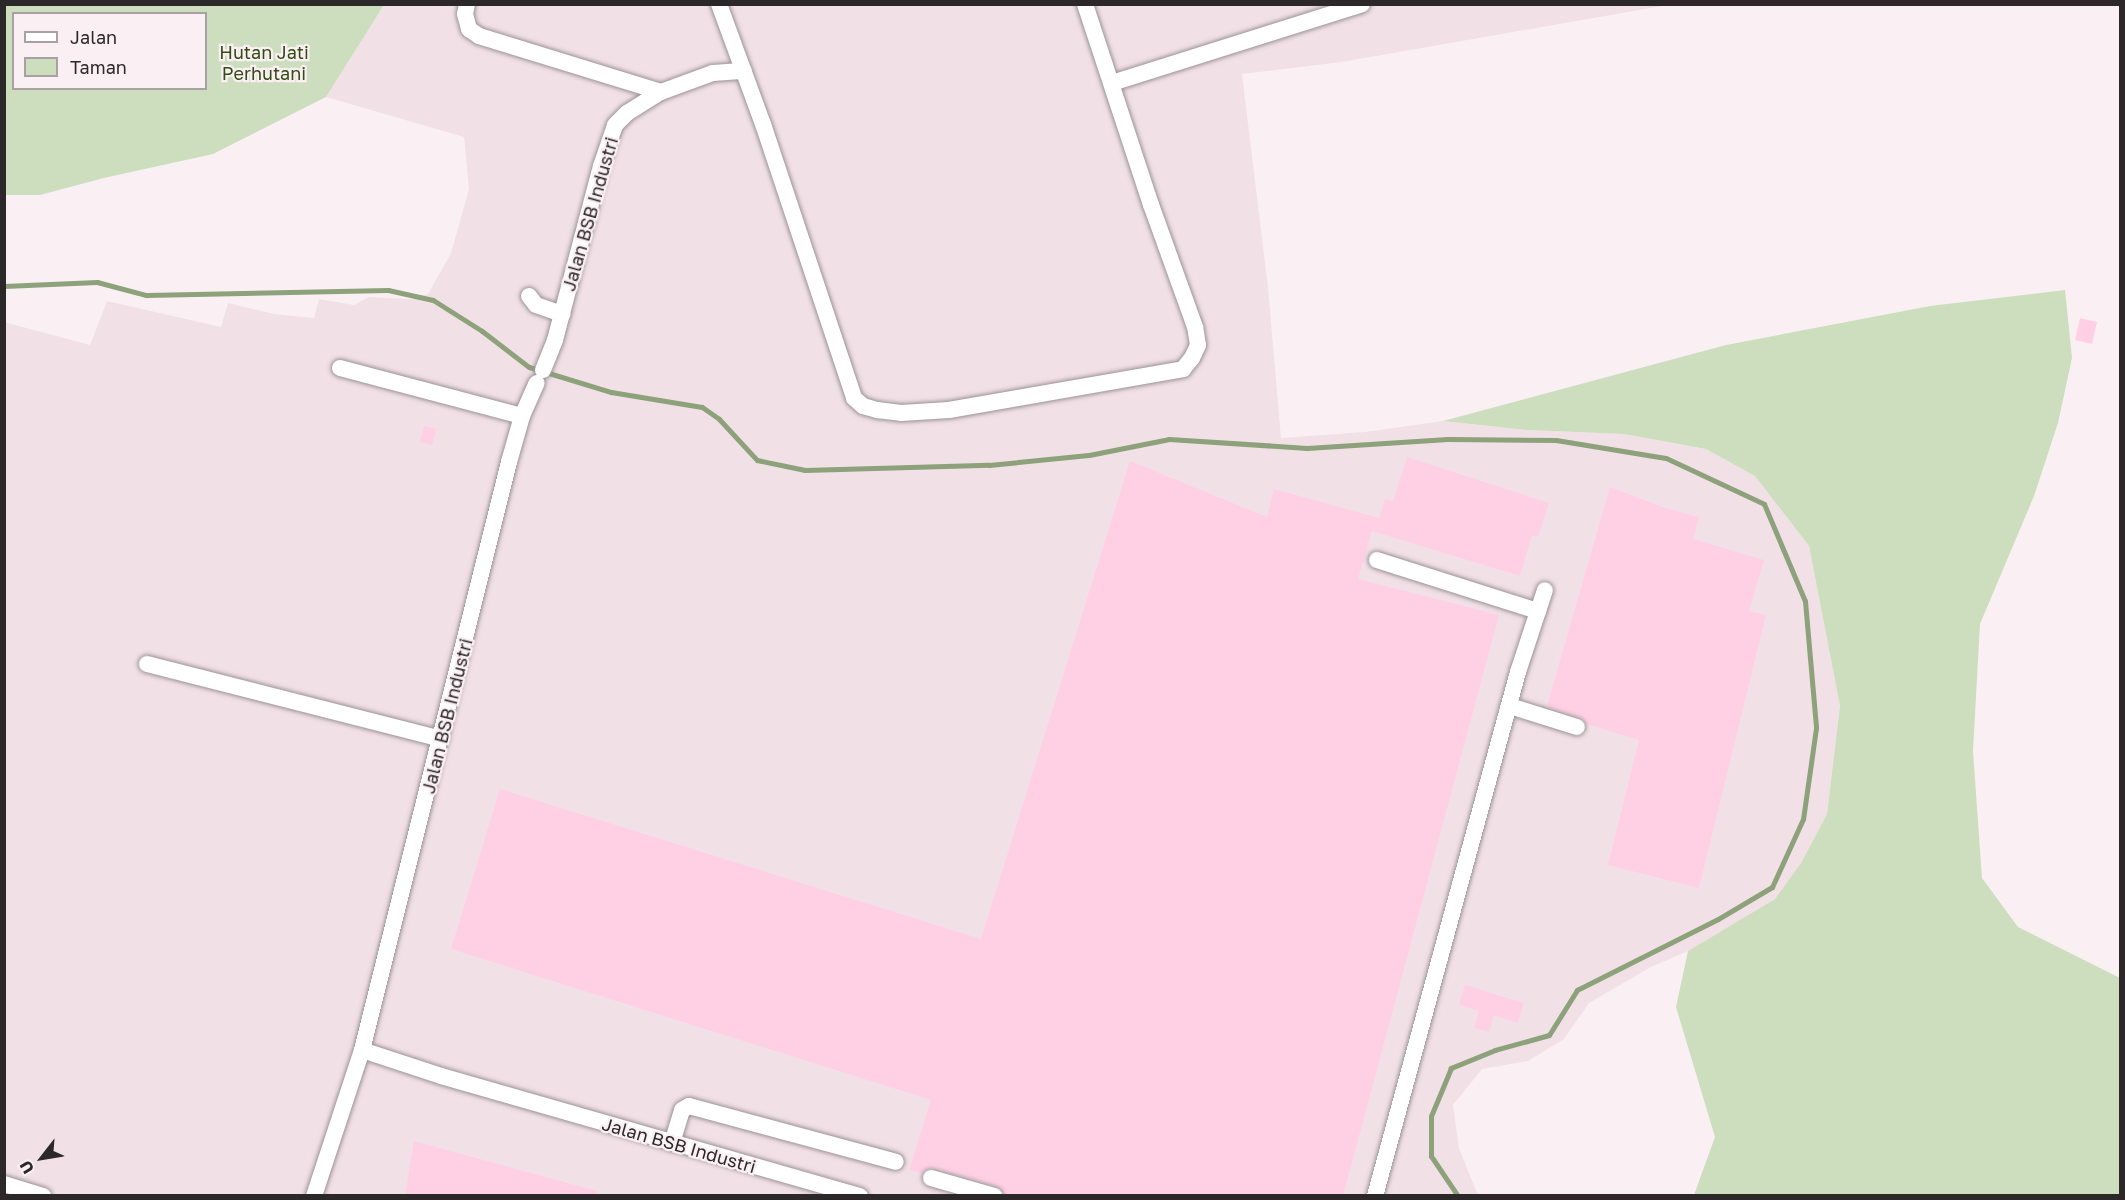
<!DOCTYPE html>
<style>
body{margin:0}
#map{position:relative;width:2125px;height:1200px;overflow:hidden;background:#faf0f4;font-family:"Golos Text",sans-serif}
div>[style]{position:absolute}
.built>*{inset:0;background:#f2e0e7}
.green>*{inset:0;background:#ccdebe}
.stream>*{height:5px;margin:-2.5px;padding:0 2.5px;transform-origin:2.5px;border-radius:2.5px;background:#8da17b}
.building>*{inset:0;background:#ffd0e3}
.roads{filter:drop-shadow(0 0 2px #9b9396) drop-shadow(0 0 2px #9b9396)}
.minor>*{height:16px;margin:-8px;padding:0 8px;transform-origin:8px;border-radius:8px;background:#fff}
span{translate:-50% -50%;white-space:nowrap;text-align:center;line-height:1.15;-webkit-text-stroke:4.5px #faf0f4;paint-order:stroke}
.park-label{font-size:18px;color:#324c14}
.street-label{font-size:18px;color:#2c2829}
.frame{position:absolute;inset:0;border:6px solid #2c2829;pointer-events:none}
.legend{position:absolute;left:12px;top:12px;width:195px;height:78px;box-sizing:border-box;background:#faf0f4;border:2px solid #a8a0a3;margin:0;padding:8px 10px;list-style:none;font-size:18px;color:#2c2829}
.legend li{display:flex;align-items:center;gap:12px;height:30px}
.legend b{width:30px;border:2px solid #a8a0a3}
.north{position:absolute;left:12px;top:1128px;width:60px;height:60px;-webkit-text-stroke:4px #faf0f4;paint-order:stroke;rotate:239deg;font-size:16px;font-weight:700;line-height:24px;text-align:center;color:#2c2829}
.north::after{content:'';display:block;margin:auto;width:21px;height:27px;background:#2c2829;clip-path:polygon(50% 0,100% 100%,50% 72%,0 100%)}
</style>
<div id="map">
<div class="built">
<div style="clip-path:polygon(384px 5px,1668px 5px,1342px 62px,1242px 74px,1268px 287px,1281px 438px,1365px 432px,1443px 421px,1527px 430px,1624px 434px,1706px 449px,1755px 476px,1809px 546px,1840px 706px,1827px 814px,1801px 863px,1775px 899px,1688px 951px,1651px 967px,1589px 1003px,1564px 1039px,1528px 1061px,1482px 1069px,1453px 1105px,1459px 1148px,1477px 1193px,1481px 1195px,5px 1195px,4px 322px,90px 345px,107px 301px,221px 327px,228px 303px,274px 314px,314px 318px,319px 299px,354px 305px,369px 297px,411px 299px,428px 294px,451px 253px,469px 189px,464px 137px,326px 97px)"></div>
</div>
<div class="green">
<div style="clip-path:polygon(evenodd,4px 5px,5px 4px,384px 5px,326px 97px,213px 154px,104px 178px,40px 195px,5px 195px,4px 5px,14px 14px,206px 14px,206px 88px,14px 88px,14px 14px)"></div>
<div style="clip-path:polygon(2065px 290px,2072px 358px,2058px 423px,2034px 496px,1980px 624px,1973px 751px,1982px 878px,2018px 927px,2120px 978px,2120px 1195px,1694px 1195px,1715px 1137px,1676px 1007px,1688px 951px,1775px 899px,1801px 863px,1827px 814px,1840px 706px,1809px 546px,1755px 476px,1706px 449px,1624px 434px,1527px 430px,1443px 421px,1726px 345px,1930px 306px)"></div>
</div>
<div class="stream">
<div style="left:4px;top:286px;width:93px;rotate:-2.5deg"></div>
<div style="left:97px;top:282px;width:51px;rotate:14.9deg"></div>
<div style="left:146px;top:295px;width:242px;rotate:-1.2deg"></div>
<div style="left:388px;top:290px;width:46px;rotate:12.5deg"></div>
<div style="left:433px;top:300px;width:58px;rotate:32.3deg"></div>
<div style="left:482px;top:331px;width:59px;rotate:37.5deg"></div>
<div style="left:529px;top:367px;width:86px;rotate:17deg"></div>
<div style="left:611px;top:392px;width:92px;rotate:9.4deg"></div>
<div style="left:702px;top:407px;width:21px;rotate:35deg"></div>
<div style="left:719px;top:419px;width:56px;rotate:47.2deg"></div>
<div style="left:757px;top:460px;width:49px;rotate:11.8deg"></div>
<div style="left:805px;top:470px;width:184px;rotate:-1.6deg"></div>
<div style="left:989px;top:465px;width:100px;rotate:-5.7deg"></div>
<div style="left:1089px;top:455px;width:82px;rotate:-11.3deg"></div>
<div style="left:1169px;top:439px;width:138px;rotate:3.7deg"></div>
<div style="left:1307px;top:448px;width:141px;rotate:-3.7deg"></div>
<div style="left:1448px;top:439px;width:108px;rotate:0.5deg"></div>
<div style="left:1556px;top:440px;width:111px;rotate:9.3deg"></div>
<div style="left:1666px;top:458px;width:108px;rotate:25.1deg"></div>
<div style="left:1764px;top:504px;width:105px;rotate:67.1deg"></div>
<div style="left:1805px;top:601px;width:127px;rotate:85deg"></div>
<div style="left:1816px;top:728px;width:92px;rotate:98.1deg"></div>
<div style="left:1803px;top:819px;width:75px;rotate:114.5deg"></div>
<div style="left:1772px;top:887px;width:63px;rotate:149.3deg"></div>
<div style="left:1718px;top:919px;width:158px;rotate:153.3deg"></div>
<div style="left:1577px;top:990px;width:53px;rotate:121.9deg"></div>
<div style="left:1549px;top:1035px;width:56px;rotate:164.5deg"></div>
<div style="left:1495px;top:1050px;width:48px;rotate:157.8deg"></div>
<div style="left:1451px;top:1068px;width:52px;rotate:112.6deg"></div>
<div style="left:1431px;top:1116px;width:40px;rotate:90deg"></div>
<div style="left:1431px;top:1156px;width:48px;rotate:56deg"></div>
</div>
<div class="building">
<div style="clip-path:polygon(2080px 318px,2097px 322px,2092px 344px,2075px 340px)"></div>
<div style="clip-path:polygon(424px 426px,436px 429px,432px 445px,420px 442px)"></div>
<div style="clip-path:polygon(1407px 457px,1549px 503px,1538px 537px,1532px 535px,1520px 576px,1372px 531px,1358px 579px,1499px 615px,1343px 1196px,1004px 1196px,997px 1186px,934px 1168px,928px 1168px,922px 1173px,909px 1170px,931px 1100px,451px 949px,500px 789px,981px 939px,1130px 461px,1267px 517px,1274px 489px,1379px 518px,1385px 499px,1393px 501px)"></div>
<div style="clip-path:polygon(1610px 487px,1665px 508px,1699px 517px,1693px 539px,1764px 560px,1749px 611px,1766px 615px,1699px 888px,1608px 865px,1639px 740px,1587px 724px,1580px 717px,1547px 706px)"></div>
<div style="clip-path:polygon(1465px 985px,1524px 1003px,1518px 1023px,1494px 1015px,1489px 1032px,1474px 1028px,1479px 1011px,1459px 1005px)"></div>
<div style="clip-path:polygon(414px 1141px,597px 1191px,596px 1196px,405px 1196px)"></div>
</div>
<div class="roads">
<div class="minor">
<div style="left:467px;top:4px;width:10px;rotate:101deg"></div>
<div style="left:465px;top:14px;width:16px;rotate:75deg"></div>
<div style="left:469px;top:29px;width:12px;rotate:35deg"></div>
<div style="left:479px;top:36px;width:190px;rotate:17.1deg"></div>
<div style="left:719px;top:4px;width:128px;rotate:69.9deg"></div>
<div style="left:763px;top:124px;width:289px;rotate:71.6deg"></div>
<div style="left:854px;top:398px;width:12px;rotate:42deg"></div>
<div style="left:863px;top:406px;width:15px;rotate:16deg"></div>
<div style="left:877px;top:410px;width:24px;rotate:7deg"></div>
<div style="left:901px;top:413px;width:48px;rotate:-3.6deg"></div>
<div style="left:949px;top:410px;width:238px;rotate:-9.9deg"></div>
<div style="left:1183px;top:369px;width:14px;rotate:-51deg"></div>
<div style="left:1192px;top:358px;width:14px;rotate:-65deg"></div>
<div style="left:1198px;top:345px;width:18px;rotate:-99deg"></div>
<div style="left:1195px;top:327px;width:130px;rotate:-109.8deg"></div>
<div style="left:1151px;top:205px;width:212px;rotate:-108.2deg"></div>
<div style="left:1112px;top:83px;width:262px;rotate:-17.5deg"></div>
<div style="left:529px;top:296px;width:11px;rotate:52deg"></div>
<div style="left:536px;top:305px;width:28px;rotate:19deg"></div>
<div style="left:340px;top:368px;width:188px;rotate:14.8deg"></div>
<div style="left:543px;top:370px;width:32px;rotate:-68deg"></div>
<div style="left:555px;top:340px;width:180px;rotate:-75.2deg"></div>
<div style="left:601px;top:166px;width:43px;rotate:-71.1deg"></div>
<div style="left:615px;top:125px;width:17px;rotate:-45deg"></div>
<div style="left:627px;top:113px;width:40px;rotate:-32deg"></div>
<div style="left:661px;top:92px;width:55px;rotate:-20.1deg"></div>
<div style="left:713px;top:73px;width:31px;rotate:-4deg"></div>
<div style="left:1377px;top:560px;width:169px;rotate:17.6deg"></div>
<div style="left:147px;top:664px;width:303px;rotate:14.3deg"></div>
<div style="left:1510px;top:706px;width:70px;rotate:17.4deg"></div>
<div style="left:362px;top:1050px;width:83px;rotate:18.2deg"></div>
<div style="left:441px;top:1076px;width:436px;rotate:16deg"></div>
<div style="left:672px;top:1143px;width:34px;rotate:-73deg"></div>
<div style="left:682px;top:1110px;width:8px;rotate:-30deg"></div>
<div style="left:689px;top:1106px;width:214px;rotate:15.1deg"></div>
<div style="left:931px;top:1178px;width:66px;rotate:15.9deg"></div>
<div style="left:4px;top:1184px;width:41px;rotate:17.1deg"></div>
<div style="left:314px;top:1196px;width:154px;rotate:-71.8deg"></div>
<div style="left:362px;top:1050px;width:606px;rotate:-75.96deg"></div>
<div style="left:509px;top:462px;width:48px;rotate:-74.2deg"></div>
<div style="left:522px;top:416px;width:36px;rotate:-66deg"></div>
<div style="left:1375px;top:1196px;width:543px;rotate:-74.74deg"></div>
<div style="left:1518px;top:672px;width:86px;rotate:-71.8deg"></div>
</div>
</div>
<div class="park-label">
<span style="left:264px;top:63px">Hutan Jati<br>Perhutani</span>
</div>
<div class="street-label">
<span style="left:590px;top:214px;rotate:-74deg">Jalan BSB Industri</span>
<span style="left:447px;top:716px;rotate:-76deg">Jalan BSB Industri</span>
<span style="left:679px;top:1145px;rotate:16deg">Jalan BSB Industri</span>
</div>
<div class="frame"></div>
<ul class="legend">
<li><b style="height:8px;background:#fff"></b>Jalan</li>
<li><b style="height:16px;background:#ccdebe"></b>Taman</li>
</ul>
<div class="north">U</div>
</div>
